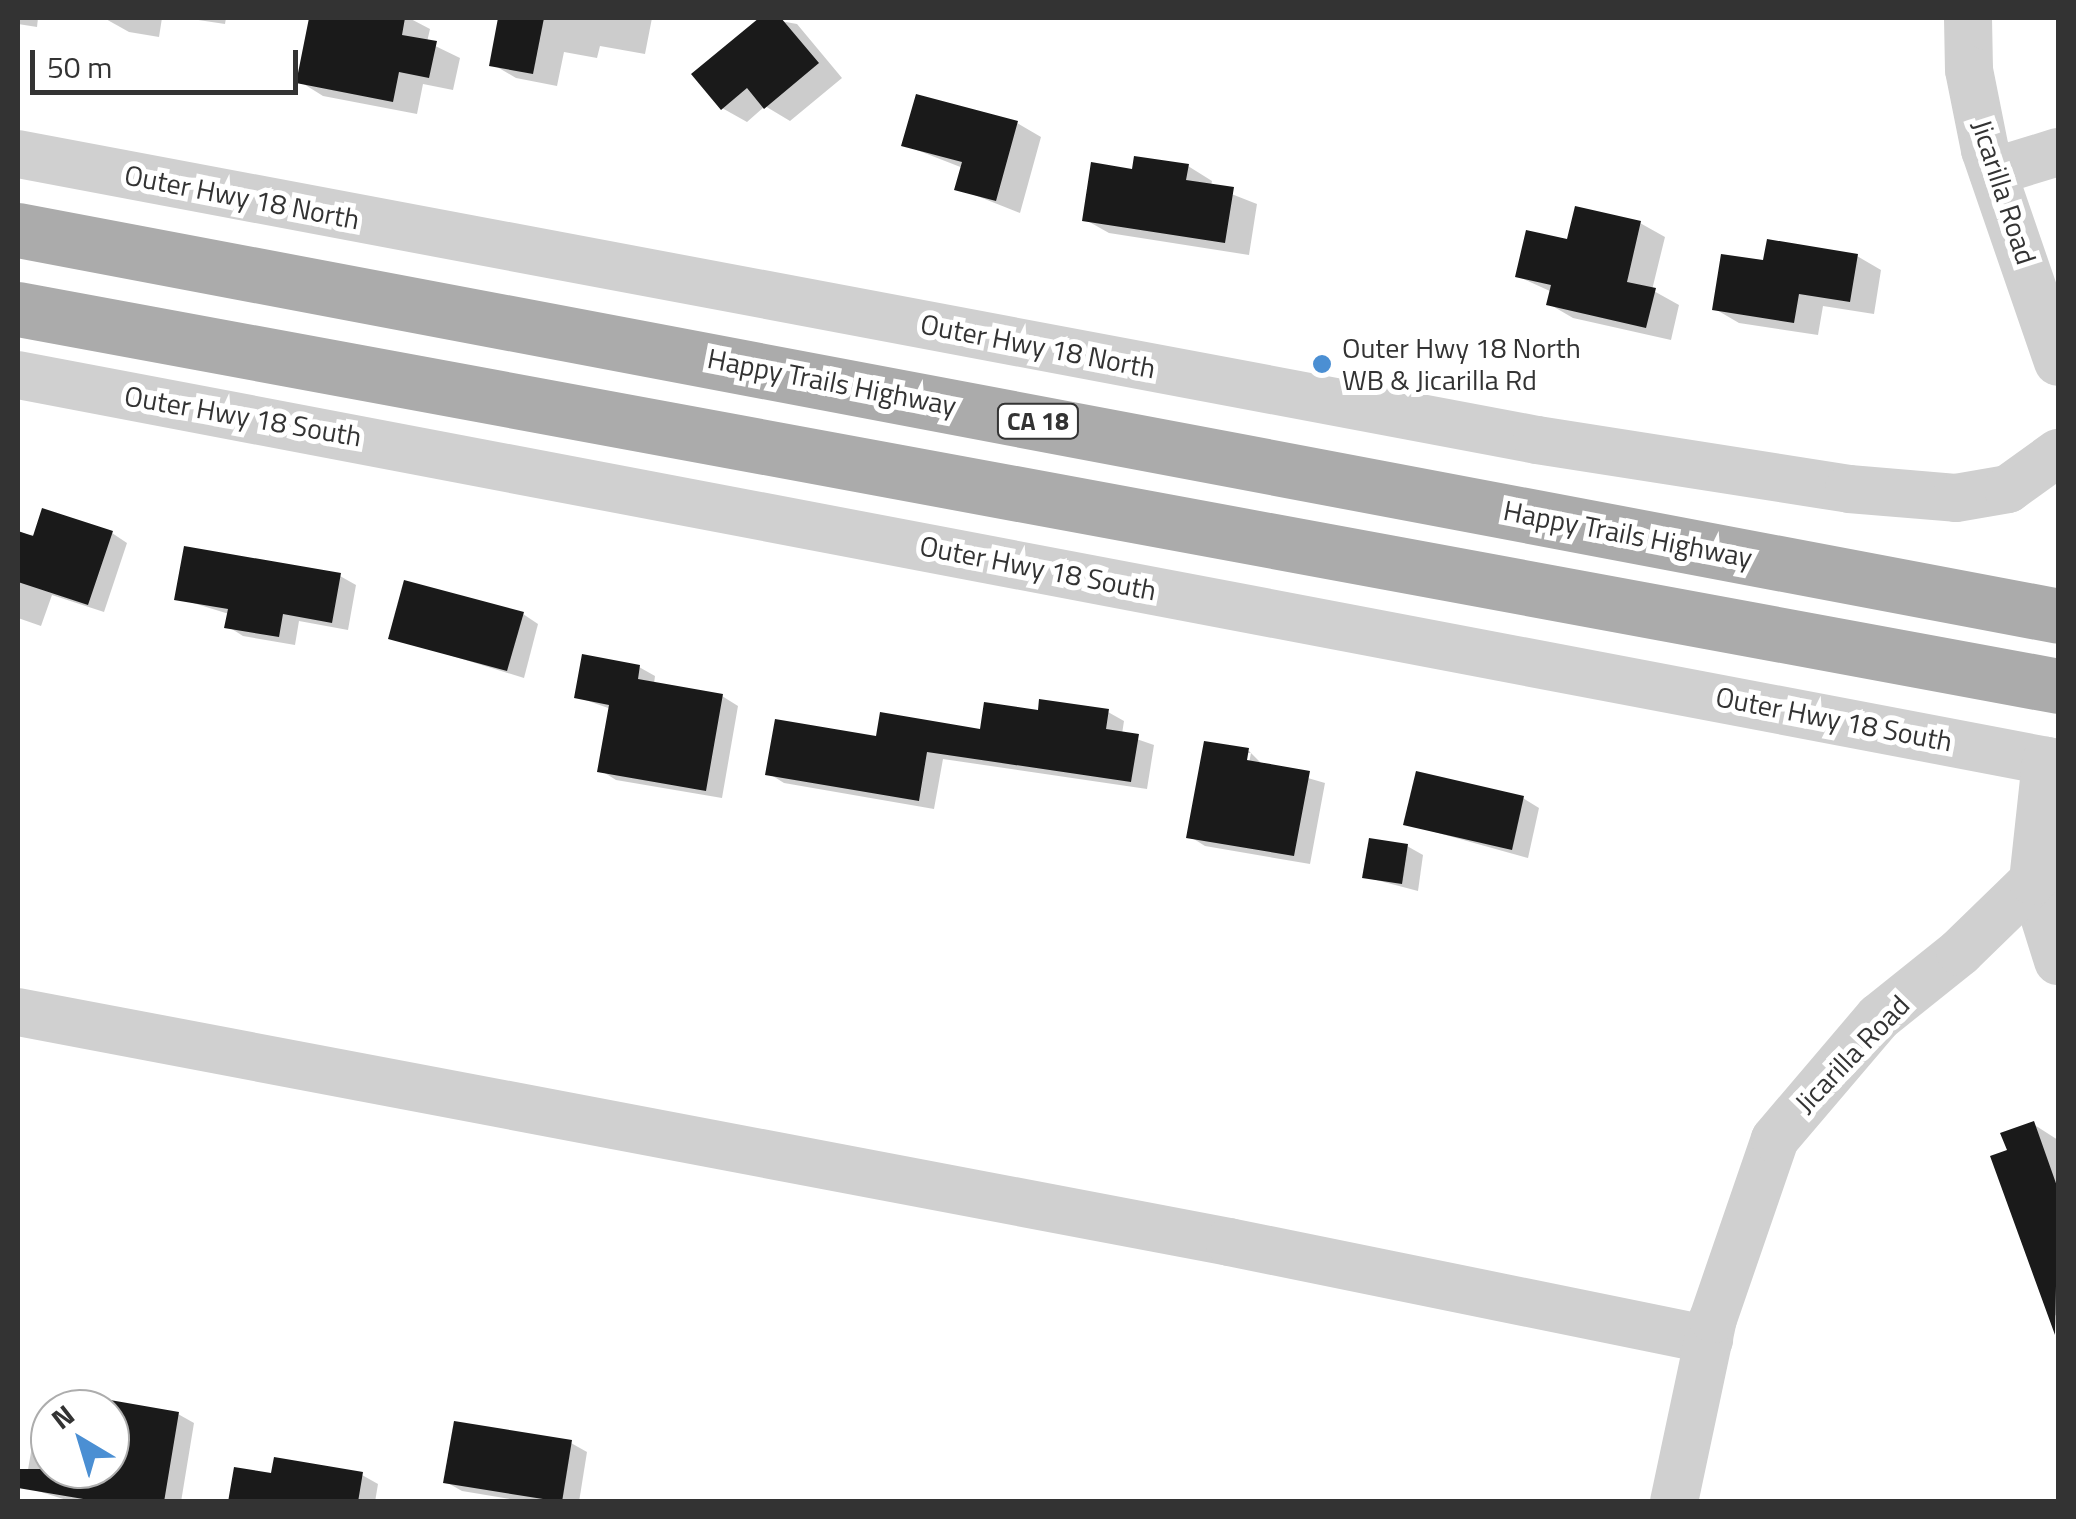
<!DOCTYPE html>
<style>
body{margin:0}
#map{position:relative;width:2076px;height:1519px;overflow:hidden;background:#fff;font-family:"Titillium Web",sans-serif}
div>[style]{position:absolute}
.shadow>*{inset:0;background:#0003}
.building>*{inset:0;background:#1a1a1a}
.minor>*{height:48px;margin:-24px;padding:0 24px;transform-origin:24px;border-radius:24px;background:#d0d0d0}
.major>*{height:55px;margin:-27.5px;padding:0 27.5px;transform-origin:27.5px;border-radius:27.5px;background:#ababab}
.dots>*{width:28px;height:28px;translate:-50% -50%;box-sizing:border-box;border:5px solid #fff;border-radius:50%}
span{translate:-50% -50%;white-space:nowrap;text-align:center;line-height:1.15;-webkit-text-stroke:10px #fff;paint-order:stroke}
.shield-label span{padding:2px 8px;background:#fff;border:2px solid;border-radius:8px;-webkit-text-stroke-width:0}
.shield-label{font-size:25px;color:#333;font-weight:700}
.street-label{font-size:28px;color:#333}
.poi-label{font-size:28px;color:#333}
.left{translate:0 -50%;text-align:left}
.frame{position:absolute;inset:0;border:20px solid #333;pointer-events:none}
.north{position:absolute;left:30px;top:1389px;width:100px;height:100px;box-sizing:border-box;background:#fff;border:2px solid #adadad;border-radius:50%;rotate:322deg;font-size:28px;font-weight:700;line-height:40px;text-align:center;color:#333}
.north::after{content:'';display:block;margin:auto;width:35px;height:45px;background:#4b8fd3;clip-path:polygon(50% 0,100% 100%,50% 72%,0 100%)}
.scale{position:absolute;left:30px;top:50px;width:268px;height:45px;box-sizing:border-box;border:5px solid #333;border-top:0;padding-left:12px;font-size:30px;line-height:35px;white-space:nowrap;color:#333;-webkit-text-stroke:8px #fff;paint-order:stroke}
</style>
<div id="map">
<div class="shadow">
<div style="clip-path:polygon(18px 18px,38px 18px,37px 27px,18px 24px)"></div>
<div style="clip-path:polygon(104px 18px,162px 18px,159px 37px,129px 32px)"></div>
<div style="clip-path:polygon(185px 18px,226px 18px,225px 24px)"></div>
<div style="clip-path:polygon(312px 18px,409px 18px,430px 29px,427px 42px,460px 58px,453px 90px,423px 84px,417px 114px,323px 96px,299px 81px)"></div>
<div style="clip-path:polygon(501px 18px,652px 18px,645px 54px,600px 46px,597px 58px,564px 52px,557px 86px,516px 78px,492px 64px)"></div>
<div style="clip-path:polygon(763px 18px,797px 24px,842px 78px,790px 121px,765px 106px,747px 122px,722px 108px,695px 74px)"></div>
<div style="clip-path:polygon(1017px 123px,1041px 137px,1020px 213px,957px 188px,963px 168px,904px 145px)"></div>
<div style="clip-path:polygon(1188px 166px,1212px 181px,1211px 186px,1257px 204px,1249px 255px,1109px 233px,1084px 219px,1135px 172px)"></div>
<div style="clip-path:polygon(1640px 223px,1665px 237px,1652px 290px,1679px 305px,1671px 340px,1573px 318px,1549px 304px,1552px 292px,1517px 276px,1569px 242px)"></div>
<div style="clip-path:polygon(1857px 256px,1881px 270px,1874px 314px,1823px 306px,1818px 335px,1739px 323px,1715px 309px,1765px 263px)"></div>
<div style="clip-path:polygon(112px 533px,127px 543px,104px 612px,52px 595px,41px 626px,18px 618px,21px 535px)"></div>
<div style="clip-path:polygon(340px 576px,356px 585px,348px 630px,299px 621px,295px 645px,243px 636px,227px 626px,229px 614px,177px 598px)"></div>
<div style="clip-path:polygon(523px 614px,538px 624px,524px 678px,391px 637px)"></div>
<div style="clip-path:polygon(639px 667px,655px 676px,654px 684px,722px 696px,738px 706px,722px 798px,616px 780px,600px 770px,611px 709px,577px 697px)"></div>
<div style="clip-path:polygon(1108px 712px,1124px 721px,1122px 734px,1154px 745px,1147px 789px,943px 759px,934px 809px,784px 783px,768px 773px,878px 739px,982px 732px,1040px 713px)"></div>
<div style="clip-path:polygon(evenodd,1206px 744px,1249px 751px,1263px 765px,1325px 783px,1310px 864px,1205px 846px,1189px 836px,1206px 744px,1246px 753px,1251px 753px,1247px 773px,1246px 753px)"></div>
<div style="clip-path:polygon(1523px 798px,1539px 808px,1528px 858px,1406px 824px)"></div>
<div style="clip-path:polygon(1407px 846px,1423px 855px,1418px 891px,1365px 877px)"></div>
<div style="clip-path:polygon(2033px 1124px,2058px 1140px,2058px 1317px,2049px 1311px,2010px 1151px)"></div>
<div style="clip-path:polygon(178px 1414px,194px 1423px,181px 1502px,73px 1502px,25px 1487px,36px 1423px,50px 1426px,50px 1469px,110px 1469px,110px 1421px)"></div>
<div style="clip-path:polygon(571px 1443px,587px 1452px,579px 1502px,527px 1502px,462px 1491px,446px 1482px)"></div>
<div style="clip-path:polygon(362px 1475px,378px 1484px,375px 1502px,230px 1502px,273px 1476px)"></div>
</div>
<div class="building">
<div style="clip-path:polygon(309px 18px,405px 18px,402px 35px,437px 41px,429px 78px,399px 72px,393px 102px,296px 83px)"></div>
<div style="clip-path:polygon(498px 18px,544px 18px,533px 74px,489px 66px)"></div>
<div style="clip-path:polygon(759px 18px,781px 18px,819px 63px,764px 109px,747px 88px,721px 110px,691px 74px)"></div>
<div style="clip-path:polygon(916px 94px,1018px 121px,996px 201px,954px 190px,962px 162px,901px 146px)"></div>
<div style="clip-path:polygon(1134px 156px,1189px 164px,1186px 180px,1234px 187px,1225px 243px,1082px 221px,1091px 162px,1132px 169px)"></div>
<div style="clip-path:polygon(1575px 206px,1641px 221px,1627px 282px,1656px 288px,1646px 328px,1546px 305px,1551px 285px,1515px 277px,1526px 230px,1567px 239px)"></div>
<div style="clip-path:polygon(1767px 239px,1858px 254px,1850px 302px,1799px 294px,1794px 323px,1712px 310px,1721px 254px,1763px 260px)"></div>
<div style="clip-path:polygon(42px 508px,113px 531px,88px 605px,18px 582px,18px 531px,33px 536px)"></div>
<div style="clip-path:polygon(184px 546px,341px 573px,332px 623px,283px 614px,279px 637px,224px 628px,228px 609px,174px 600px)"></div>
<div style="clip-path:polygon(404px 580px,524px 612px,507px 671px,388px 639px)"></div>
<div style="clip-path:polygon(582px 654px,640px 665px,638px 679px,723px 694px,706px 791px,597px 772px,609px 705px,574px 698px)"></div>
<div style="clip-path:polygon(1039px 699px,1109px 709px,1106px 729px,1139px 734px,1131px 782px,927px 752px,919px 801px,765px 775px,775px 719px,876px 736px,880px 712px,980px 729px,984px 702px,1038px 710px)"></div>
<div style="clip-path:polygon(1204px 741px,1249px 748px,1247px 760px,1310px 771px,1294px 856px,1186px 838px)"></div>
<div style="clip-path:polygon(1416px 771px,1524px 796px,1512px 850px,1403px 825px)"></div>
<div style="clip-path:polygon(1369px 838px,1408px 844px,1402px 884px,1362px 878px)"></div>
<div style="clip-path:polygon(2034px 1121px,2058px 1189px,2055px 1335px,1990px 1156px,2007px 1150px,2000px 1133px)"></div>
<div style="clip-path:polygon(110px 1400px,179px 1412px,164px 1502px,101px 1502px,18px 1488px,18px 1469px,110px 1469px)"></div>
<div style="clip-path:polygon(454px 1421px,572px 1440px,562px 1502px,443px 1483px)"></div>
<div style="clip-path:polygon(274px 1457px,363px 1472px,358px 1502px,228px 1502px,234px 1467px,271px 1473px)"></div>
</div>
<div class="minor">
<div style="left:1968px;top:18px;width:52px;rotate:88.9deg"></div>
<div style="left:1969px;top:70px;width:82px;rotate:78.7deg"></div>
<div style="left:1985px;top:150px;width:224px;rotate:71deg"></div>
<div style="left:18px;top:154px;width:1546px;rotate:10.66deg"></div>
<div style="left:1537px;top:440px;width:316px;rotate:8.9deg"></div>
<div style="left:1849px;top:489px;width:107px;rotate:4.8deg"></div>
<div style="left:1956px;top:498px;width:53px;rotate:-9.8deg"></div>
<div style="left:2008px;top:489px;width:62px;rotate:-35.8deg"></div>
<div style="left:1993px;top:172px;width:68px;rotate:-17.1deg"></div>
<div style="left:18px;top:375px;width:2077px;rotate:10.77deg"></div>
<div style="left:2033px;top:881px;width:84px;rotate:72.6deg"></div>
<div style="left:18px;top:1012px;width:1233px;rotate:10.75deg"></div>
<div style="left:1229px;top:1242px;width:490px;rotate:11.5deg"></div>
<div style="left:1674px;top:1502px;width:187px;rotate:-78deg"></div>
<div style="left:1713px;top:1319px;width:190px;rotate:-71deg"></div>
<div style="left:1775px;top:1139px;width:160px;rotate:-49.6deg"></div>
<div style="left:1879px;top:1017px;width:104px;rotate:-38.7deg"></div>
<div style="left:1960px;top:952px;width:102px;rotate:-44.2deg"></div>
<div style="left:2033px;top:881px;width:121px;rotate:-83.8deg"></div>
</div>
<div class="major">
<div style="left:18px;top:230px;width:2076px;rotate:10.71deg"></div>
<div style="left:18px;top:309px;width:2075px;rotate:10.47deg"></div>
</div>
<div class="dots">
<div style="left:1322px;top:364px;background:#4b8fd3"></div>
</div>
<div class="shield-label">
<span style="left:1038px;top:421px">CA 18</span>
</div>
<div class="street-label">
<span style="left:2004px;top:192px;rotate:72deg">Jicarilla Road</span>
<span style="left:242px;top:197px;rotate:11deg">Outer Hwy 18 North</span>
<span style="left:1038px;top:346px;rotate:11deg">Outer Hwy 18 North</span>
<span style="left:832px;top:382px;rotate:11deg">Happy Trails Highway</span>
<span style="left:243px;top:416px;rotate:10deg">Outer Hwy 18 South</span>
<span style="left:1628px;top:534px;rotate:11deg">Happy Trails Highway</span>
<span style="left:1038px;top:568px;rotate:11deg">Outer Hwy 18 South</span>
<span style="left:1834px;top:719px;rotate:11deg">Outer Hwy 18 South</span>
<span style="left:1852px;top:1054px;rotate:-46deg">Jicarilla Road</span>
</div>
<div class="poi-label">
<span class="left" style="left:1342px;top:364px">Outer Hwy 18 North<br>WB &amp; Jicarilla Rd</span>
</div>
<div class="frame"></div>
<div class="north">N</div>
<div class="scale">50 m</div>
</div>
